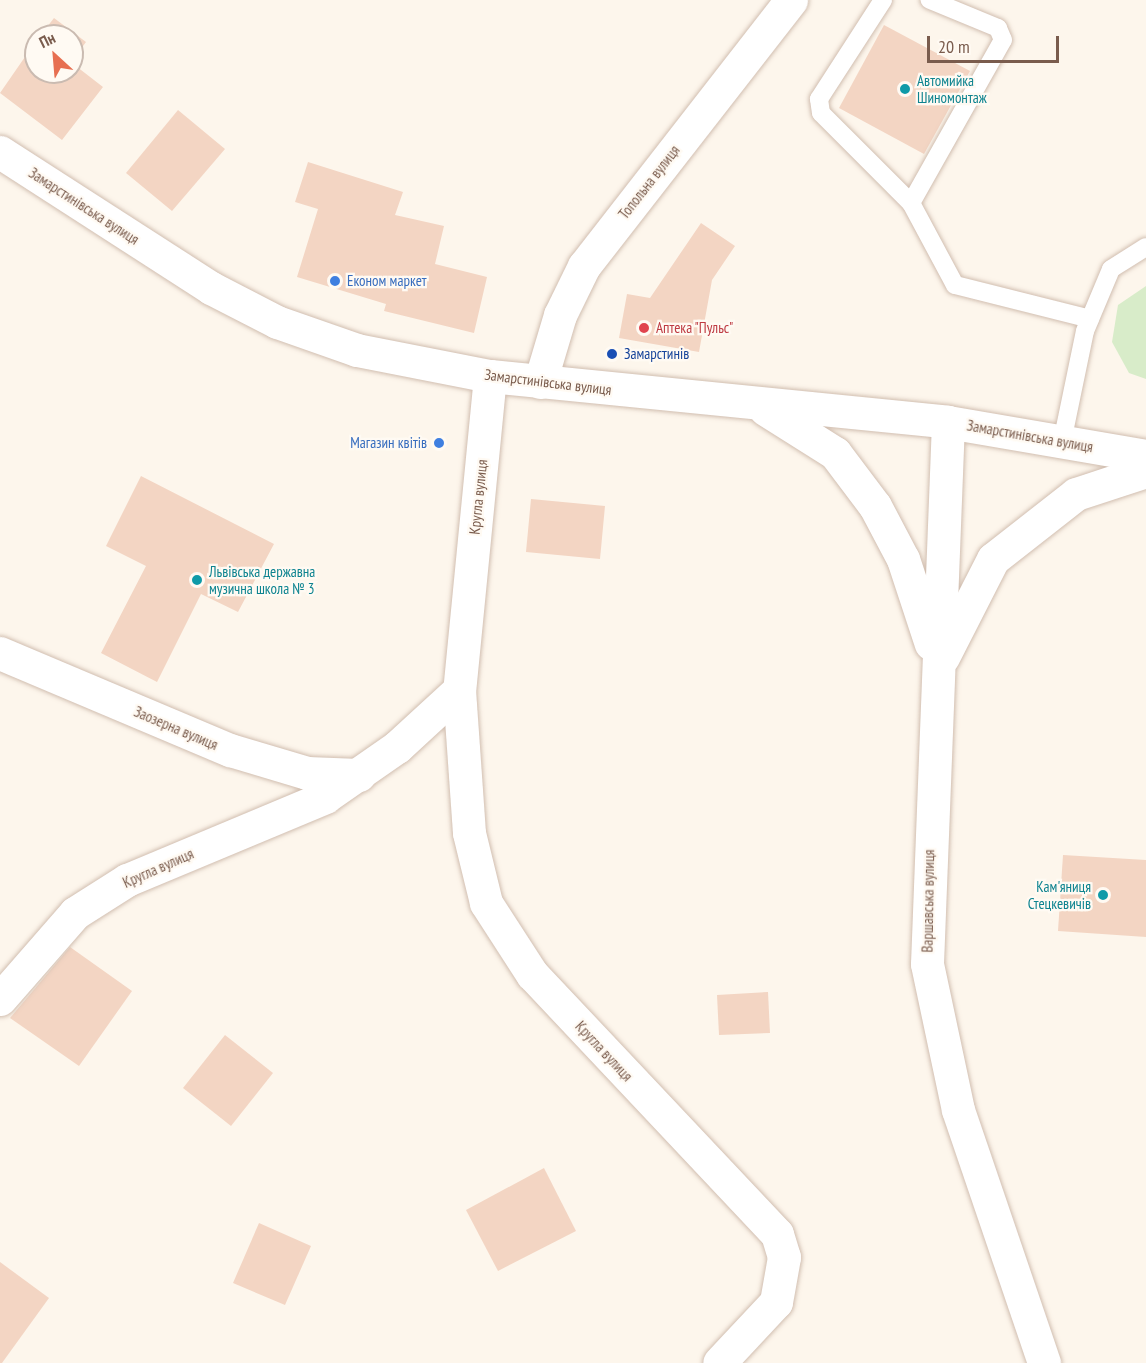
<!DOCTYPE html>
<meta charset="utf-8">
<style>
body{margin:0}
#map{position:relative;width:1146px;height:1363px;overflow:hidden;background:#fdf6ec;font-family:"PT Sans Narrow",sans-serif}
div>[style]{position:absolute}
.green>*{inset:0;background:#d8ecc9}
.building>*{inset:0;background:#f3d5c3}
.roads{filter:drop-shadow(0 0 2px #d1beb0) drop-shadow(0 0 2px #d1beb0)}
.service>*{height:18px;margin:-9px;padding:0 9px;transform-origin:9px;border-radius:9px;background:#fff}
.minor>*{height:33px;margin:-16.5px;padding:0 16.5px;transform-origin:16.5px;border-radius:16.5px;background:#fff}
.secondary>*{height:33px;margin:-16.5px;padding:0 16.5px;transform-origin:16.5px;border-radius:16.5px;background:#fff}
.dots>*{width:16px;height:16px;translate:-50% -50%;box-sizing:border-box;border:3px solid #fffaf3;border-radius:50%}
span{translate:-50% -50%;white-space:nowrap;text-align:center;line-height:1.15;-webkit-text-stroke:4.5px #fffaf3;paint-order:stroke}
.culture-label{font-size:15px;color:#0d838f}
.left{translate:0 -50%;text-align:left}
.right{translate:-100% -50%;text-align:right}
.street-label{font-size:15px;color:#7a5c4d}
.shop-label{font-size:15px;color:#366cbe}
.health-label{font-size:15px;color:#be3a42}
.transit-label{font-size:15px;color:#164399}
.north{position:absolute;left:24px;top:24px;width:60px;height:60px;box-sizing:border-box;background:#fffaf3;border:2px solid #cabbb1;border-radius:50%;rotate:334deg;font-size:16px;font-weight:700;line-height:24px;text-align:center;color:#7a5c4d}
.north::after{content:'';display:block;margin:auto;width:21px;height:27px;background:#e76f51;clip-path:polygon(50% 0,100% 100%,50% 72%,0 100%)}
.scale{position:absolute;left:927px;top:36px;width:132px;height:27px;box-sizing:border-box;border:3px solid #7a5c4d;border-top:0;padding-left:8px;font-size:18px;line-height:21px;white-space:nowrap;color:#7a5c4d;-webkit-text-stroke:4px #fffaf3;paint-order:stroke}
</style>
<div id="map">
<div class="green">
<div style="clip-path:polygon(1146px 286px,1146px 379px,1129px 373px,1112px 342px,1118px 305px)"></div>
</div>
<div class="building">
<div style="clip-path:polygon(54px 18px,86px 42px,72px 61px,72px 36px,40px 36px)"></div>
<div style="clip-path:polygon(884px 25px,970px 71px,924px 154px,839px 108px)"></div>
<div style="clip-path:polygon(36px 41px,36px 72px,72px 72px,72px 63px,103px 87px,62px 140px,0 93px)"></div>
<div style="clip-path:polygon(178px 110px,225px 149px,172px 211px,126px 173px)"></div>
<div style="clip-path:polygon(308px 162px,403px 192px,395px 215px,444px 226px,435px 264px,487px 277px,474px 333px,384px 311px,386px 304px,297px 277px,318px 209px,295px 202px)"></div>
<div style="clip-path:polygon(701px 223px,735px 246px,712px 280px,699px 352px,619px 338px,627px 294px,650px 298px)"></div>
<div style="clip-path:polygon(141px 476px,274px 544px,238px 612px,201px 594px,157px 682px,101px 653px,146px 566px,106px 546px)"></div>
<div style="clip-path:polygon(531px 499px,605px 506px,600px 559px,526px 552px)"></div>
<div style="clip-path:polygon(1063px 855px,1146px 860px,1146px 937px,1058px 931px)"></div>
<div style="clip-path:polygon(70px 947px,132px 991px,79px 1066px,10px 1018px)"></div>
<div style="clip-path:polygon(768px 992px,770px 1033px,719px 1035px,717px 995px)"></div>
<div style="clip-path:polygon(225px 1035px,273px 1073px,231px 1126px,183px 1088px)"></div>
<div style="clip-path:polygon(544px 1168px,576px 1231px,498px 1271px,466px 1210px)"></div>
<div style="clip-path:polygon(259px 1223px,311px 1246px,285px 1305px,233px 1283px)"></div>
<div style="clip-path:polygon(0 1262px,49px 1298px,2px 1363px,0 1363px)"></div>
</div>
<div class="roads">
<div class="service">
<div style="left:883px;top:0;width:118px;rotate:122.9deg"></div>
<div style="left:819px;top:99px;width:14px;rotate:82deg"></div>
<div style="left:821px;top:113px;width:127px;rotate:45deg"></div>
<div style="left:911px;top:203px;width:93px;rotate:61.8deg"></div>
<div style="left:955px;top:285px;width:139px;rotate:14.1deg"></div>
<div style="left:911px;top:203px;width:187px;rotate:-60.6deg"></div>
<div style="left:1003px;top:40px;width:13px;rotate:-113deg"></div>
<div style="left:998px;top:28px;width:74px;rotate:-157.6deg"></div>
<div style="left:1062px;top:442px;width:113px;rotate:-78.3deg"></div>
<div style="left:1085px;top:331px;width:67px;rotate:-67.2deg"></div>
<div style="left:1111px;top:269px;width:41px;rotate:-32.2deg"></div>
</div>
<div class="minor">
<div style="left:490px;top:376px;width:316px;rotate:95.6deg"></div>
<div style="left:459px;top:690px;width:143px;rotate:86deg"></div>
<div style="left:469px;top:833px;width:72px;rotate:76.3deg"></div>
<div style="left:486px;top:903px;width:85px;rotate:57.1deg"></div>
<div style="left:532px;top:974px;width:357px;rotate:46.7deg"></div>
<div style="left:777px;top:1234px;width:24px;rotate:73deg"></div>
<div style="left:784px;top:1257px;width:46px;rotate:100.1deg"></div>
<div style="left:776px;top:1302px;width:83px;rotate:133.1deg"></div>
<div style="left:540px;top:382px;width:70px;rotate:-73.4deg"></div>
<div style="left:560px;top:315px;width:55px;rotate:-63.9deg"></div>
<div style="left:584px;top:266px;width:337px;rotate:-52.1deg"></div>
<div style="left:0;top:653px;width:250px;rotate:22.9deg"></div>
<div style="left:230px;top:750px;width:80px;rotate:16.6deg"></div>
<div style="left:307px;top:773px;width:52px;rotate:2.2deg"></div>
<div style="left:0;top:999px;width:114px;rotate:-48.9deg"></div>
<div style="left:75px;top:913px;width:62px;rotate:-32.4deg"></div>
<div style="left:127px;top:880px;width:215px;rotate:-22.7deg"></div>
<div style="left:325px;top:797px;width:88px;rotate:-34.8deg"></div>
<div style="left:397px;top:747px;width:84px;rotate:-42.6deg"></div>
</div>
<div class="secondary">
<div style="left:0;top:152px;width:251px;rotate:32.8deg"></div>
<div style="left:211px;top:288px;width:74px;rotate:27.3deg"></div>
<div style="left:277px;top:322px;width:85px;rotate:19.3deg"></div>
<div style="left:357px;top:350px;width:136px;rotate:11.1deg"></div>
<div style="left:490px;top:376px;width:460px;rotate:5.7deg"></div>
<div style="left:948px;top:422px;width:201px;rotate:9.7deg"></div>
<div style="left:765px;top:409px;width:83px;rotate:32.2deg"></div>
<div style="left:835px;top:453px;width:66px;rotate:53deg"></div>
<div style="left:875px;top:506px;width:60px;rotate:62.2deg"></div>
<div style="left:903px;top:559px;width:89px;rotate:71.8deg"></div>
<div style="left:948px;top:422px;width:542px;rotate:92.22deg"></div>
<div style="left:927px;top:964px;width:149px;rotate:78deg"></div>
<div style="left:958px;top:1110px;width:267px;rotate:71.2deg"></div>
<div style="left:943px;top:657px;width:110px;rotate:-63deg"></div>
<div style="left:993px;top:559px;width:105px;rotate:-38.1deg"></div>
<div style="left:1076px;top:494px;width:74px;rotate:-18.2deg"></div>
</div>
</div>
<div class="dots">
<div style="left:905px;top:89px;background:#0f9aa8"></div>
<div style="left:335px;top:281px;background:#3f7fe0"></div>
<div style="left:644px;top:328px;background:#e0444e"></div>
<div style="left:612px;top:354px;background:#1a4fb4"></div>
<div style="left:439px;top:443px;background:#3f7fe0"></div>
<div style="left:197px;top:580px;background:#0f9aa8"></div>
<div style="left:1103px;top:895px;background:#0f9aa8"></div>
</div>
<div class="culture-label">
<span class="left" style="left:917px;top:89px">Автомийка<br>Шиномонтаж</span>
<span class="left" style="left:209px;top:580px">Львівська державна<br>музична школа № 3</span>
<span class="right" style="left:1091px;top:895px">Кам'яниця<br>Стецкевичів</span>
</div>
<div class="street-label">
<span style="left:649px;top:182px;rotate:-52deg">Топольна вулиця</span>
<span style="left:84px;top:206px;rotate:33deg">Замарстинівська вулиця</span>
<span style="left:548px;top:382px;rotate:7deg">Замарстинівська вулиця</span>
<span style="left:1030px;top:436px;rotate:10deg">Замарстинівська вулиця</span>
<span style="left:478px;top:497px;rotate:-84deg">Кругла вулиця</span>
<span style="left:176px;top:728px;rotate:23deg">Заозерна вулиця</span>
<span style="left:158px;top:868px;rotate:-24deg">Кругла вулиця</span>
<span style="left:928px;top:901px;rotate:-89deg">Варшавська вулиця</span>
<span style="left:604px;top:1051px;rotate:47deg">Кругла вулиця</span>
</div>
<div class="shop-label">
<span class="left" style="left:347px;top:281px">Економ маркет</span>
<span class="right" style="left:427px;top:443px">Магазин квітів</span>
</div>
<div class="health-label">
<span class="left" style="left:656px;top:328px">Аптека "Пульс"</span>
</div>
<div class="transit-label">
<span class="left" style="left:624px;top:354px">Замарстинів</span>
</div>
<div class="north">Пн</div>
<div class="scale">20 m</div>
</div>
